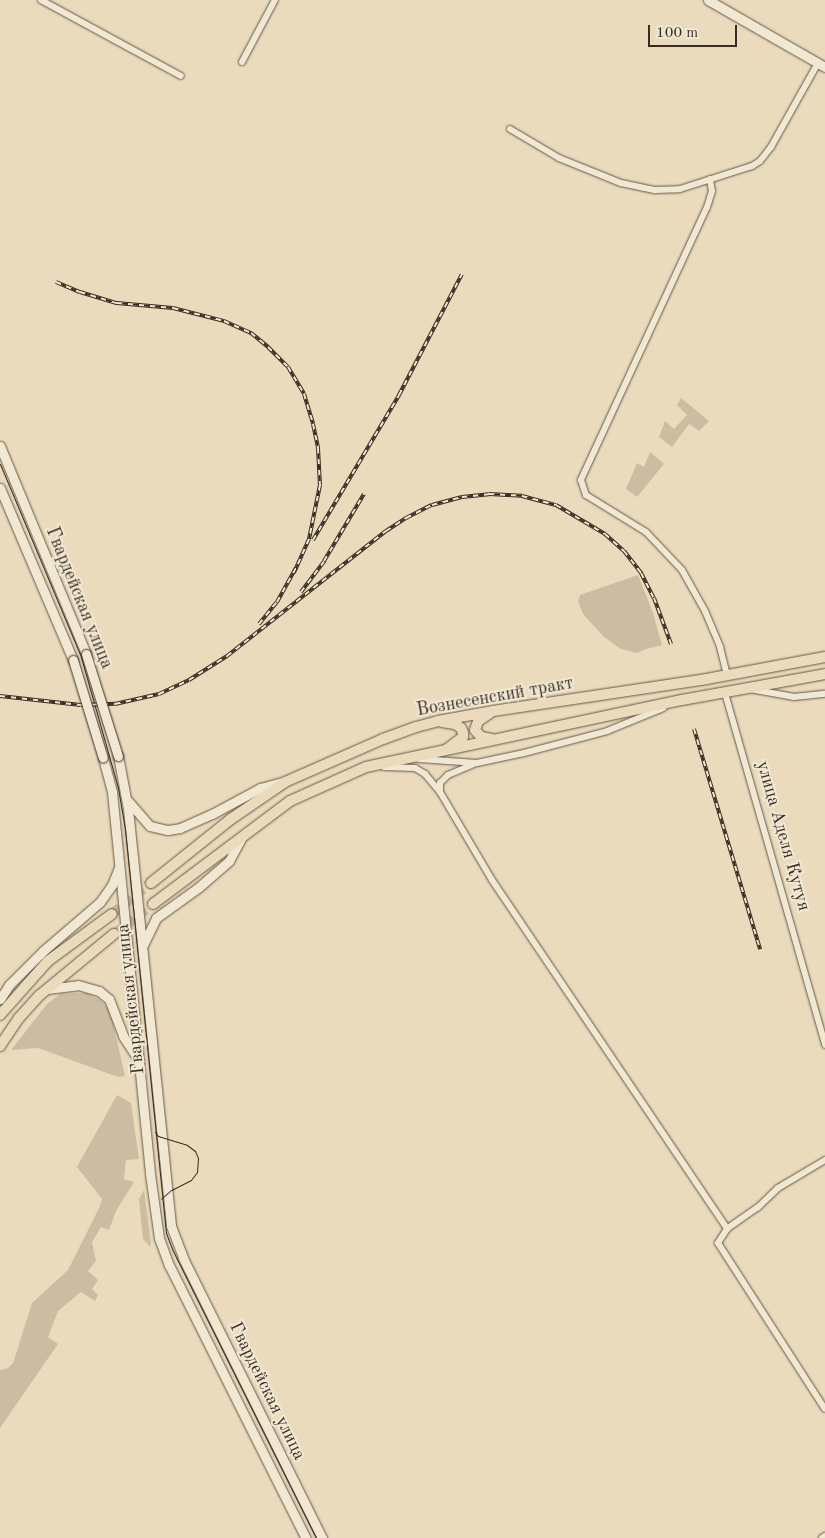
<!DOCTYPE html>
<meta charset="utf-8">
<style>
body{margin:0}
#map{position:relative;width:825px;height:1538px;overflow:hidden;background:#eadbbc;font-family:"Old Standard TT",serif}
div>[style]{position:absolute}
.green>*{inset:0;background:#ccbda2}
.primary-tunnel>*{height:10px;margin-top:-5px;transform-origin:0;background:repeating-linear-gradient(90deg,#c7b89d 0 10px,transparent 0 15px)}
.roads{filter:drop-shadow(0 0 1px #655748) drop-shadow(0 0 1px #655748)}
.minor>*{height:6px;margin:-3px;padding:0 3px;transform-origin:3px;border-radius:3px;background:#f1e8d3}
.secondary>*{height:9px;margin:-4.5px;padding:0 4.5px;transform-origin:4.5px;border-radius:4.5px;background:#f1e8d3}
.primary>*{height:10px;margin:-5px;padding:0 5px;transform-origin:5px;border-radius:5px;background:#eadbbc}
.tram>*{height:1px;margin:-0.5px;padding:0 0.5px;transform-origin:0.5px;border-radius:0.5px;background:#392b21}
.rail>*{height:4px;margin-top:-2px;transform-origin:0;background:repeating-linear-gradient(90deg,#f1e8d3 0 5.5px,#392b21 0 11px);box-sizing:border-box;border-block:1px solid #392b21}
.bridges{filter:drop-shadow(0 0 1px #392b21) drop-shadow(0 0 1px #392b21)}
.secondary-bridge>*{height:9px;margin:-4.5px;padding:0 4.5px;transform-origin:4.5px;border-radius:4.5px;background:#f1e8d3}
span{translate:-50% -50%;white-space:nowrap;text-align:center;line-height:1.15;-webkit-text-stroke:4px #f1e8d3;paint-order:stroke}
.street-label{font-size:18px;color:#392b21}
.scale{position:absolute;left:648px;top:25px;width:89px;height:22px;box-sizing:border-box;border:2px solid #392b21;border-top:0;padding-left:6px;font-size:15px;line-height:18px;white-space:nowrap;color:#392b21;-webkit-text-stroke:4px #f1e8d3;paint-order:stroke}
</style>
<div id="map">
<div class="green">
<div style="clip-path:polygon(681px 398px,709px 421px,699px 431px,689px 424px,672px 447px,659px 437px,665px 421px,674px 429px,687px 415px,677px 405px)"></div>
<div style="clip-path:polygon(650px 452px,664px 464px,637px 497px,626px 489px,637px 463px,644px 467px)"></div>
<div style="clip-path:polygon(638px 575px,653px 613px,662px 645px,646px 649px,637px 653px,621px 649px,604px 637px,583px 614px,578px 601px,580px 595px)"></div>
<div style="clip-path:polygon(75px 993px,87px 993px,100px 1000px,110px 1010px,125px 1076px,118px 1077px,38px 1048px,11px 1050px,47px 1004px,60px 994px)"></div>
<div style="clip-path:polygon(117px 1095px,131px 1103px,139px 1159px,126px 1160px,124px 1179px,134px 1182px,116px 1211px,109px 1230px,101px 1227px,92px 1242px,96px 1261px,88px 1271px,98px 1280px,92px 1289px,98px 1295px,95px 1301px,81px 1292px,58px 1311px,48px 1337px,58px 1344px,0 1428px,0 1370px,8px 1368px,13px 1363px,32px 1303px,68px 1270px,100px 1206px,102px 1199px,77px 1167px)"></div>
<div style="clip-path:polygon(144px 1190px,151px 1243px,150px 1247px,143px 1239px,139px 1199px)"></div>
</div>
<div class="primary-tunnel">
<div style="left:112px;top:914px;width:50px;rotate:-38.5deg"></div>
<div style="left:114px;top:934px;width:49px;rotate:-37.6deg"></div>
</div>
<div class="roads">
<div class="minor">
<div style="left:41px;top:0;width:159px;rotate:28.5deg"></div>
<div style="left:242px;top:62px;width:70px;rotate:-62deg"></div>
<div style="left:510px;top:129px;width:57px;rotate:30.6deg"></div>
<div style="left:559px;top:158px;width:67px;rotate:22deg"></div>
<div style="left:621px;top:183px;width:35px;rotate:12deg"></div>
<div style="left:655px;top:190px;width:25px;rotate:-2deg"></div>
<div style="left:680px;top:189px;width:76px;rotate:-17.7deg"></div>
<div style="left:752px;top:166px;width:9px;rotate:-32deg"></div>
<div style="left:760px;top:161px;width:18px;rotate:-52deg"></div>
<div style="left:771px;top:147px;width:96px;rotate:-60.8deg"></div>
<div style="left:710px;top:179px;width:12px;rotate:81deg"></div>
<div style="left:712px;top:191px;width:17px;rotate:107deg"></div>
<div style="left:707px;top:207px;width:301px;rotate:114.8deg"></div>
<div style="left:581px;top:480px;width:16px;rotate:72deg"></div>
<div style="left:586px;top:495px;width:70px;rotate:31.7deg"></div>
<div style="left:646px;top:532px;width:52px;rotate:46.5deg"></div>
<div style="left:682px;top:570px;width:47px;rotate:60.7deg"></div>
<div style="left:705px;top:611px;width:39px;rotate:67deg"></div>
<div style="left:720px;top:647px;width:29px;rotate:76deg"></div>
<div style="left:750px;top:689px;width:45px;rotate:10.3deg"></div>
<div style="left:794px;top:697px;width:31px;rotate:-6deg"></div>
<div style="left:725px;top:693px;width:366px;rotate:74.1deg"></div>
<div style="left:419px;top:759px;width:58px;rotate:3.9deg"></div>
<div style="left:477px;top:763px;width:48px;rotate:-12deg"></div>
<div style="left:524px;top:753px;width:86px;rotate:-14.8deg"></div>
<div style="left:607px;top:731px;width:61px;rotate:-22.3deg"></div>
<div style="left:384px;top:767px;width:31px;rotate:2deg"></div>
<div style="left:415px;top:768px;width:12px;rotate:31deg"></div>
<div style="left:425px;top:774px;width:23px;rotate:50deg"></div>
<div style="left:440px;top:792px;width:102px;rotate:59.4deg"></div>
<div style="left:492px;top:880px;width:421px;rotate:56deg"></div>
<div style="left:440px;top:792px;width:9px;rotate:-90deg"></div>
<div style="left:440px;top:783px;width:11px;rotate:-45deg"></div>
<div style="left:448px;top:775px;width:28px;rotate:-23deg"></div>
<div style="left:825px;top:1160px;width:55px;rotate:149.2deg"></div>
<div style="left:778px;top:1188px;width:28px;rotate:136deg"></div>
<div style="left:758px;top:1207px;width:38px;rotate:145deg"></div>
<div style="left:727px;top:1229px;width:17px;rotate:123deg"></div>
<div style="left:718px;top:1243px;width:197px;rotate:57.2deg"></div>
<div style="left:822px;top:1538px;width:4px;rotate:-34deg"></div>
</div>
<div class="secondary">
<div style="left:708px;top:0;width:135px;rotate:29.8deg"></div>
<div style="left:0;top:446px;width:225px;rotate:67.5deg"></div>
<div style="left:0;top:488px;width:187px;rotate:67deg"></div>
<div style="left:118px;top:756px;width:54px;rotate:79.3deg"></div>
<div style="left:128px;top:809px;width:419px;rotate:84.1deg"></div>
<div style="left:171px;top:1226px;width:34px;rotate:69deg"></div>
<div style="left:183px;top:1258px;width:313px;rotate:63.6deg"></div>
<div style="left:103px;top:758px;width:35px;rotate:75deg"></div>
<div style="left:112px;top:792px;width:384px;rotate:84.3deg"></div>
<div style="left:150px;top:1174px;width:65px;rotate:82deg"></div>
<div style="left:159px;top:1238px;width:29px;rotate:70deg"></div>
<div style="left:169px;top:1265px;width:305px;rotate:63.4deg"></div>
<div style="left:128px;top:801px;width:33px;rotate:49deg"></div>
<div style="left:150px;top:826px;width:18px;rotate:13deg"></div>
<div style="left:168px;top:830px;width:12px;rotate:-9deg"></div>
<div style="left:180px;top:828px;width:35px;rotate:-24deg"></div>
<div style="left:212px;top:814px;width:55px;rotate:-28.4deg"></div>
<div style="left:260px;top:788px;width:23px;rotate:-15deg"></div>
<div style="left:143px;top:945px;width:30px;rotate:-64deg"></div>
<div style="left:156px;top:918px;width:53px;rotate:-35.8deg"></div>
<div style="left:199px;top:887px;width:40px;rotate:-41deg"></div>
<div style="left:229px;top:861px;width:26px;rotate:-62deg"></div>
<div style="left:47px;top:989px;width:31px;rotate:-7deg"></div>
<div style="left:78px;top:985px;width:22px;rotate:16deg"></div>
<div style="left:99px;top:991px;width:13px;rotate:39deg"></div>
<div style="left:109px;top:999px;width:40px;rotate:69deg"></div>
<div style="left:123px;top:1036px;width:30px;rotate:57deg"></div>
<div style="left:0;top:999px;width:17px;rotate:-57deg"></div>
<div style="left:9px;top:985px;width:48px;rotate:-45deg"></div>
<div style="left:43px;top:951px;width:75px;rotate:-40.7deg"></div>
<div style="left:100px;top:902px;width:21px;rotate:-55deg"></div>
<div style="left:112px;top:885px;width:18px;rotate:-68deg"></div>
</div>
<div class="primary">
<div style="left:490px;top:713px;width:14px;rotate:146deg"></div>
<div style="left:478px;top:721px;width:9px;rotate:108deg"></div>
<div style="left:475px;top:730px;width:9px;rotate:49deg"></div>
<div style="left:481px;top:737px;width:11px;rotate:10deg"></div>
<div style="left:442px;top:722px;width:13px;rotate:9deg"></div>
<div style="left:455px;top:724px;width:7px;rotate:34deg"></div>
<div style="left:461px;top:728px;width:5px;rotate:68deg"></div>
<div style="left:463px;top:733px;width:4px;rotate:90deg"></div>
<div style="left:463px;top:737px;width:20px;rotate:143deg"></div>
<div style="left:151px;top:883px;width:102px;rotate:-38.7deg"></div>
<div style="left:231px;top:819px;width:65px;rotate:-34.4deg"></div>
<div style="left:285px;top:782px;width:107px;rotate:-23.7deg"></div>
<div style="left:383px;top:739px;width:35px;rotate:-20deg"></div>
<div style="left:416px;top:727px;width:23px;rotate:-15deg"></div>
<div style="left:438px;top:721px;width:56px;rotate:-10.3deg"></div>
<div style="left:493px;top:711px;width:210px;rotate:-8.5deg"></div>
<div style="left:701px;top:680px;width:126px;rotate:-10.5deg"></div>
<div style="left:153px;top:904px;width:171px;rotate:-36.9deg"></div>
<div style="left:290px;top:801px;width:83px;rotate:-24.1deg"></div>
<div style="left:366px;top:767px;width:323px;rotate:-12deg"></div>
<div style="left:682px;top:700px;width:145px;rotate:-10.3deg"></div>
<div style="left:0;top:1015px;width:72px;rotate:-48.4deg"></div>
<div style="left:48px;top:961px;width:79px;rotate:-36.3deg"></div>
<div style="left:0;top:1046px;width:34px;rotate:-56deg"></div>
<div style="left:19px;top:1018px;width:31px;rotate:-48deg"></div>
<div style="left:40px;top:995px;width:96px;rotate:-39.5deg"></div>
</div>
</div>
<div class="tram">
<div style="left:0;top:464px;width:209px;rotate:67.2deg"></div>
<div style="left:81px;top:657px;width:136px;rotate:74.2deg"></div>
<div style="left:118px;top:788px;width:42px;rotate:80.3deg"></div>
<div style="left:125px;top:829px;width:406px;rotate:84.2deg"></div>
<div style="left:166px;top:1233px;width:19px;rotate:69deg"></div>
<div style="left:173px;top:1251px;width:321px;rotate:63.5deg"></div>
<div style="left:155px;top:1132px;width:5px;rotate:53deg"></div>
<div style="left:158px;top:1136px;width:30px;rotate:17deg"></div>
<div style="left:187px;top:1145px;width:10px;rotate:37deg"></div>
<div style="left:195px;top:1151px;width:8px;rotate:67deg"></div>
<div style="left:198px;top:1158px;width:14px;rotate:94deg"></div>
<div style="left:197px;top:1172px;width:10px;rotate:127deg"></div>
<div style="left:191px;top:1180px;width:22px;rotate:153deg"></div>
<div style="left:171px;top:1190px;width:13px;rotate:138deg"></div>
</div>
<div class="rail">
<div style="left:56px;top:282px;width:26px;rotate:23deg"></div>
<div style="left:80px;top:292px;width:39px;rotate:17deg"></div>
<div style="left:117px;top:303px;width:56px;rotate:5.1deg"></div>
<div style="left:173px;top:308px;width:53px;rotate:14.3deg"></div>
<div style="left:224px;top:321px;width:30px;rotate:24deg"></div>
<div style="left:251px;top:333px;width:22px;rotate:39deg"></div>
<div style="left:268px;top:347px;width:28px;rotate:45deg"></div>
<div style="left:288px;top:367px;width:31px;rotate:59deg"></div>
<div style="left:304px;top:394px;width:31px;rotate:73deg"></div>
<div style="left:313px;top:424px;width:25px;rotate:78deg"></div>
<div style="left:318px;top:448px;width:37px;rotate:87deg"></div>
<div style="left:320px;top:485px;width:55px;rotate:101.5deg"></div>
<div style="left:309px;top:539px;width:37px;rotate:114deg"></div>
<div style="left:313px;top:540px;width:169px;rotate:-59.3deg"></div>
<div style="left:399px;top:395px;width:136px;rotate:-62.5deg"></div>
<div style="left:301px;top:592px;width:39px;rotate:-53deg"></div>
<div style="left:324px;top:561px;width:78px;rotate:-59.2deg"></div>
<div style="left:259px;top:624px;width:28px;rotate:-51deg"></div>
<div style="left:277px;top:602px;width:39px;rotate:-61deg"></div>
<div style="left:0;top:696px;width:81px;rotate:6.3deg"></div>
<div style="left:81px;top:705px;width:34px;rotate:-2deg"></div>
<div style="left:115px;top:704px;width:45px;rotate:-12.8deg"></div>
<div style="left:159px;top:694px;width:33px;rotate:-25deg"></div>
<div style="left:189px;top:680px;width:45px;rotate:-32.3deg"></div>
<div style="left:227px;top:656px;width:202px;rotate:-38.2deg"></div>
<div style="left:386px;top:531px;width:24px;rotate:-33deg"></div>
<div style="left:406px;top:518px;width:29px;rotate:-27deg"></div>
<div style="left:432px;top:505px;width:31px;rotate:-15deg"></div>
<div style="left:462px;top:497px;width:27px;rotate:-6deg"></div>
<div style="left:489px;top:494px;width:33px;rotate:3deg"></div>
<div style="left:522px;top:496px;width:35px;rotate:15deg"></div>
<div style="left:556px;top:505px;width:57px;rotate:30.6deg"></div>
<div style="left:605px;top:534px;width:25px;rotate:42deg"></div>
<div style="left:624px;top:551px;width:28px;rotate:52deg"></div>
<div style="left:641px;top:573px;width:28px;rotate:63deg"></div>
<div style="left:654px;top:598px;width:49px;rotate:69.7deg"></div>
<div style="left:694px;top:729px;width:230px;rotate:73.3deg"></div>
</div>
<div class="bridges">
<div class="secondary-bridge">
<div style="left:86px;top:654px;width:107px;rotate:72.6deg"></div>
<div style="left:73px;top:660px;width:102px;rotate:73deg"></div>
</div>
</div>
<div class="street-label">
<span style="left:79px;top:598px;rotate:68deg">Гвардейская улица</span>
<span style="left:495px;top:697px;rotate:-10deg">Вознесенский тракт</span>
<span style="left:783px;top:836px;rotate:74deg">улица Аделя Кутуя</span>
<span style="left:131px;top:999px;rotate:-96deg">Гвардейская улица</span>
<span style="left:267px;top:1391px;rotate:64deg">Гвардейская улица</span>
</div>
<div class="scale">100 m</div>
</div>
